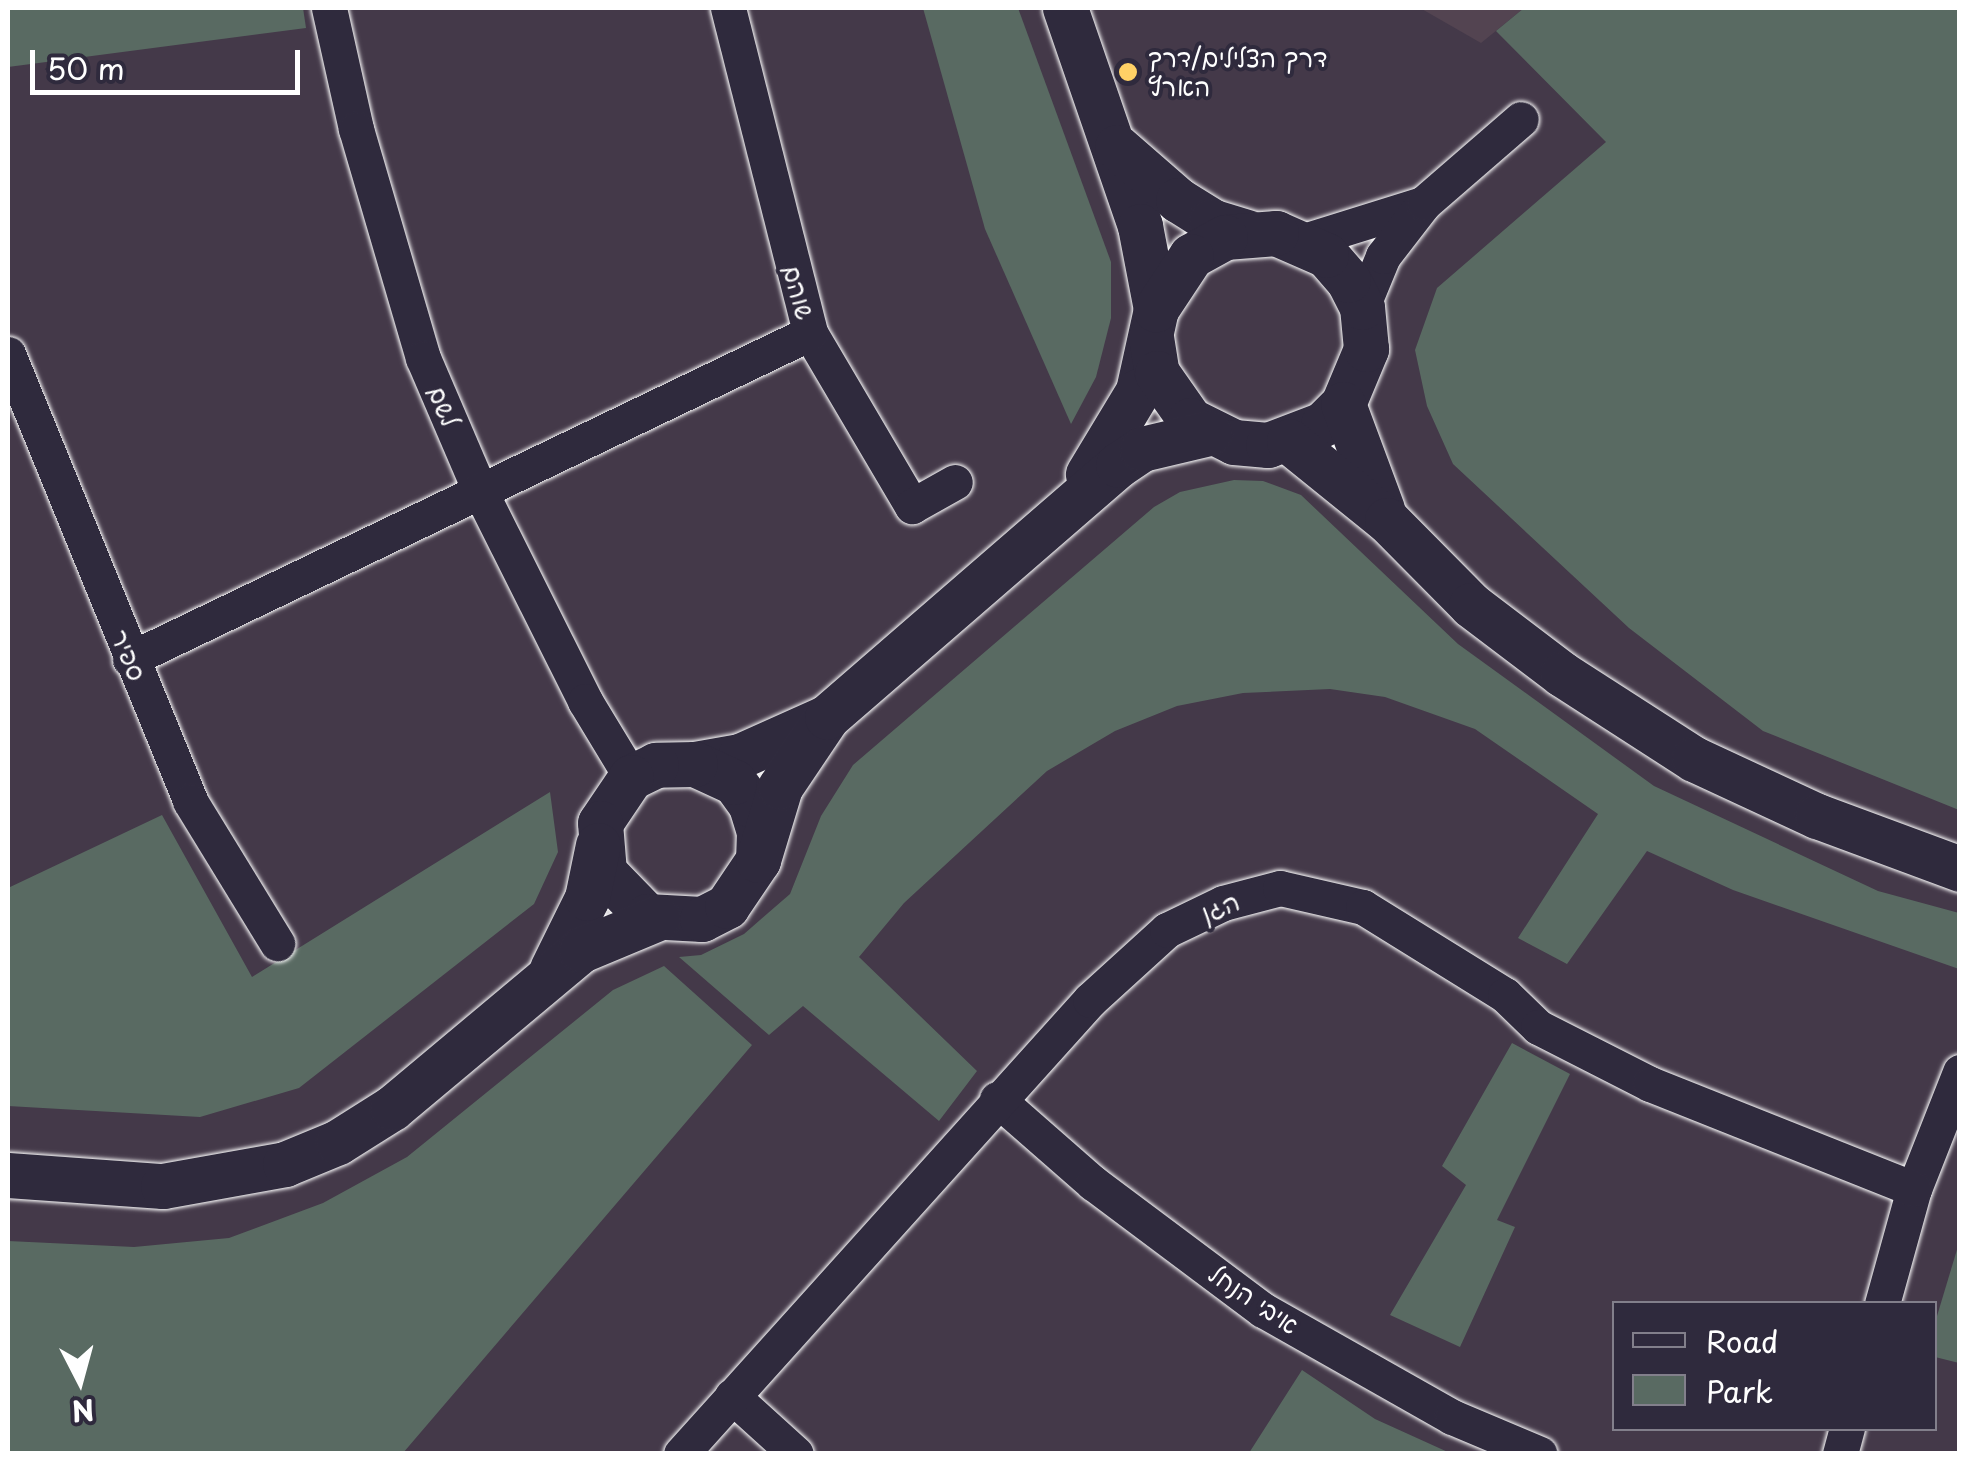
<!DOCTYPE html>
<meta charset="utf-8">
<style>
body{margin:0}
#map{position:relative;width:1967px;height:1461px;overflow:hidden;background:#443949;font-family:"Playpen Sans","Playpen Sans Hebrew",sans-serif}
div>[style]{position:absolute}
.built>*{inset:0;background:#534451}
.green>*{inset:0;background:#596a62}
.roads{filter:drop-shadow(0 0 2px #fff) drop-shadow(0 0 2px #fff)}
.minor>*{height:35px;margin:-17.5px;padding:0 17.5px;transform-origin:17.5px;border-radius:17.5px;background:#2f2a3d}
.tertiary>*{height:45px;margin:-22.5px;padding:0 22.5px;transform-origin:22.5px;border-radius:22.5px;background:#2f2a3d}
.dots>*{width:28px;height:28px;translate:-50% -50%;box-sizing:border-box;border:5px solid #2f2a3d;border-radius:50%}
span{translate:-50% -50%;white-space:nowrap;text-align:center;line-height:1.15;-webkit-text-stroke:8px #2f2a3d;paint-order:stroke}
.poi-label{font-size:25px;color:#fff}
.left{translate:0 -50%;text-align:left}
.street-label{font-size:25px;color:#fff}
.frame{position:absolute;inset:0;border:10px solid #fff;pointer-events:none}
.legend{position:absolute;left:1612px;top:1301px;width:325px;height:130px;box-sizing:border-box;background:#2f2a3d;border:2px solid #827f8b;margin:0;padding:12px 18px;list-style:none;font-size:30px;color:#fff}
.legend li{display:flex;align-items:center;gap:20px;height:50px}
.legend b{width:50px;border:2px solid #827f8b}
.north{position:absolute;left:30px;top:1331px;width:100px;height:100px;-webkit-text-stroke:8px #2f2a3d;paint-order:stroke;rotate:174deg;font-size:28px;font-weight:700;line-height:40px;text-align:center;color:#fff}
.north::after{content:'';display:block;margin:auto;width:35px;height:45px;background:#fff;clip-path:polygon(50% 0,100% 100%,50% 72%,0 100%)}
.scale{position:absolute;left:30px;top:50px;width:270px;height:45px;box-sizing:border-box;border:5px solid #fff;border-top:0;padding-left:12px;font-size:30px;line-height:35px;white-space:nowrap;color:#fff;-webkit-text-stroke:8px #2f2a3d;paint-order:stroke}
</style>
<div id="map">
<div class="built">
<div style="clip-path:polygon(1420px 8px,1524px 8px,1481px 43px)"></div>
</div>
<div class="green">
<div style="clip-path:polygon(8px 8px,303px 8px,306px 28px,8px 67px)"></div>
<div style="clip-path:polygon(923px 8px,1018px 8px,1111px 262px,1111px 318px,1096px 377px,1071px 424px,985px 229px)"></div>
<div style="clip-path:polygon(1524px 8px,1959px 8px,1959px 810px,1763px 731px,1629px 628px,1453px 464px,1427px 406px,1415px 350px,1437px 288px,1606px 142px,1496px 31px)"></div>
<div style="clip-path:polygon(1234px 480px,1263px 481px,1301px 495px,1458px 644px,1654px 786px,1878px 891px,1959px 913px,1959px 969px,1733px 890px,1647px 851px,1567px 964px,1518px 938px,1598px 814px,1475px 729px,1385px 697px,1330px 689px,1243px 693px,1177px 706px,1115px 731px,1047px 771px,904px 903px,859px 957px,977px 1071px,939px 1121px,803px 1006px,769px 1035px,679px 957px,701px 955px,744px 934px,790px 894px,821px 816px,853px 765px,1154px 507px,1180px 492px)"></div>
<div style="clip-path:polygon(550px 792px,558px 852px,534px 904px,299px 1088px,200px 1117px,8px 1106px,8px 888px,162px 815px,252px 977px)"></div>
<div style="clip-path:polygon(664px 966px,752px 1045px,403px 1453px,8px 1453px,8px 1241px,134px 1247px,229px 1238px,323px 1203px,407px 1157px,613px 990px)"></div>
<div style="clip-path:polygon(1512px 1043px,1570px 1074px,1497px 1220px,1515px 1227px,1460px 1347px,1390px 1315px,1466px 1185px,1442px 1166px)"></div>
<div style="clip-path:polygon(1959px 1243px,1960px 1363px,1959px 1363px,1935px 1357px,1934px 1326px)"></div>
<div style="clip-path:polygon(1302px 1370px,1375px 1419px,1450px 1453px,1249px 1453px)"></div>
</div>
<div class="roads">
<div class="minor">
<div style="left:329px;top:8px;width:124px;rotate:77.4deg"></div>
<div style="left:356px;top:129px;width:239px;rotate:73.7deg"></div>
<div style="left:423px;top:358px;width:145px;rotate:66.8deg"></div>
<div style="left:480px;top:491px;width:235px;rotate:63.4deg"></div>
<div style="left:585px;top:701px;width:89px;rotate:58.8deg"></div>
<div style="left:728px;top:8px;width:335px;rotate:75.8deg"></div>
<div style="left:810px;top:333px;width:201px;rotate:59.5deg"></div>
<div style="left:912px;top:506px;width:49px;rotate:-29.2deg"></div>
<div style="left:1304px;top:241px;width:125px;rotate:-17.3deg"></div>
<div style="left:1362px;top:307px;width:55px;rotate:-67.6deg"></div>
<div style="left:1383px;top:256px;width:67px;rotate:-52.3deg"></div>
<div style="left:1424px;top:203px;width:128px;rotate:-40.9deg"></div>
<div style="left:8px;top:354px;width:483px;rotate:67.8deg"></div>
<div style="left:190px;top:801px;width:167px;rotate:58.5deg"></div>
<div style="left:130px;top:659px;width:754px;rotate:-25.61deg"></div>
<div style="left:997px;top:1099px;width:128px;rotate:41.2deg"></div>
<div style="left:1093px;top:1183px;width:212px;rotate:36.8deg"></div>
<div style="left:1263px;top:1310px;width:217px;rotate:29.5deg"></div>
<div style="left:1452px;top:1417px;width:95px;rotate:22.8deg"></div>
<div style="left:1882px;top:1304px;width:119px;rotate:-74.5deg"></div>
<div style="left:1914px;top:1189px;width:126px;rotate:-68.5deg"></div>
<div style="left:732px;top:1396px;width:86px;rotate:42.2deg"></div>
<div style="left:681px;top:1454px;width:611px;rotate:-47.98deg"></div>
<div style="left:1090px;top:1000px;width:104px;rotate:-42.3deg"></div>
<div style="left:1167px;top:930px;width:62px;rotate:-25.7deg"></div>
<div style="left:1223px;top:903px;width:59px;rotate:-14.7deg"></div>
<div style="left:1280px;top:888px;width:85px;rotate:12.9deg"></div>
<div style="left:1363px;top:907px;width:167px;rotate:31.8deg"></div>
<div style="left:1505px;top:995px;width:46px;rotate:44.1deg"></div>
<div style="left:1538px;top:1027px;width:126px;rotate:27deg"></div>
<div style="left:1650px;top:1084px;width:284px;rotate:21.7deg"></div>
<div style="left:1840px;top:1454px;width:27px;rotate:-75deg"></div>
</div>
<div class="tertiary">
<div style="left:1065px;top:8px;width:231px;rotate:71deg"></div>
<div style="left:1140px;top:226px;width:85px;rotate:79.1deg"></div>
<div style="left:1156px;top:309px;width:84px;rotate:102.4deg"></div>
<div style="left:1138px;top:391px;width:97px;rotate:121.1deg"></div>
<div style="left:1117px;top:147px;width:81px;rotate:41deg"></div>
<div style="left:1178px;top:200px;width:39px;rotate:32deg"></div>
<div style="left:1211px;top:221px;width:38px;rotate:17deg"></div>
<div style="left:1151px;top:337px;width:36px;rotate:81deg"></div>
<div style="left:1157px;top:373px;width:57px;rotate:54.9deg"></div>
<div style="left:1190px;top:420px;width:49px;rotate:26.6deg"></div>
<div style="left:1234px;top:442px;width:34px;rotate:5deg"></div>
<div style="left:1268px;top:445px;width:59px;rotate:-20.9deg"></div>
<div style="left:1323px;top:424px;width:28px;rotate:-45deg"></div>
<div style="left:1343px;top:404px;width:60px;rotate:-67.3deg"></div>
<div style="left:1366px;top:349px;width:42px;rotate:-95.4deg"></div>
<div style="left:1362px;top:307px;width:30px;rotate:-117deg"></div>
<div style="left:1348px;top:280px;width:33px;rotate:-131deg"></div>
<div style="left:1326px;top:255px;width:55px;rotate:-156.3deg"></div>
<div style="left:1276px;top:233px;width:51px;rotate:175.5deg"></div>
<div style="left:1225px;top:237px;width:39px;rotate:151deg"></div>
<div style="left:1191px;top:256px;width:64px;rotate:123.4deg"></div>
<div style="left:1343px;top:404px;width:112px;rotate:69.6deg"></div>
<div style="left:1289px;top:441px;width:126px;rotate:38.9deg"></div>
<div style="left:1387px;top:520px;width:120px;rotate:45.3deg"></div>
<div style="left:1471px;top:605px;width:114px;rotate:37.2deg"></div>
<div style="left:1562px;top:674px;width:157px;rotate:32.8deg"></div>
<div style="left:1694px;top:759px;width:136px;rotate:24.9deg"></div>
<div style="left:1817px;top:816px;width:153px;rotate:20.3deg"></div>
<div style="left:695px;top:764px;width:46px;rotate:-10.1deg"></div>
<div style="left:740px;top:756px;width:93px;rotate:-24.1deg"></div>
<div style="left:758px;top:860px;width:28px;rotate:-88deg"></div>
<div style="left:759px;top:832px;width:28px;rotate:-107deg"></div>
<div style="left:751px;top:805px;width:29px;rotate:-126deg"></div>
<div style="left:734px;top:782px;width:43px;rotate:-155.2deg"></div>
<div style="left:695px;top:764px;width:39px;rotate:179deg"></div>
<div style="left:656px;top:765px;width:28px;rotate:154deg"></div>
<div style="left:631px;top:777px;width:55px;rotate:124deg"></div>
<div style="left:600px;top:823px;width:49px;rotate:85.3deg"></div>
<div style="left:604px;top:872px;width:62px;rotate:45.7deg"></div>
<div style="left:647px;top:916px;width:55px;rotate:3.1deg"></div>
<div style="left:702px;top:919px;width:28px;rotate:-27deg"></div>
<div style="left:727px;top:906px;width:55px;rotate:-56deg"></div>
<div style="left:758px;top:860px;width:76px;rotate:-73.2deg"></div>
<div style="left:780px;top:787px;width:84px;rotate:-56.1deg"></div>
<div style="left:827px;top:717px;width:385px;rotate:-40.9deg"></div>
<div style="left:1118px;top:465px;width:29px;rotate:-34deg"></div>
<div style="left:1142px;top:449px;width:69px;rotate:-13.4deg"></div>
<div style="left:552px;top:969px;width:79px;rotate:-63.8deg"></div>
<div style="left:587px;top:898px;width:54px;rotate:-78.3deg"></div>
<div style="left:8px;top:1175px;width:155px;rotate:4.1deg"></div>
<div style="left:163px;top:1186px;width:124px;rotate:-10.2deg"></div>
<div style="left:285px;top:1164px;width:57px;rotate:-22.5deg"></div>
<div style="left:338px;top:1142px;width:64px;rotate:-32.2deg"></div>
<div style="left:392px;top:1108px;width:246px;rotate:-39.9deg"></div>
<div style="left:581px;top:950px;width:83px;rotate:-22.6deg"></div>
</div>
</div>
<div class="dots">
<div style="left:1128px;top:72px;background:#ffd166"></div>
</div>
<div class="poi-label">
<span class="left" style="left:1148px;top:72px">דרך הצלילים/דרך<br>הארץ</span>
</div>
<div class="street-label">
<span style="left:799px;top:292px;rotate:74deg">שוהם</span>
<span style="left:444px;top:406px;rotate:67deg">לשם</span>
<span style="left:129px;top:655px;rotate:67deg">ספיר</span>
<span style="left:1220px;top:907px;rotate:-21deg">הגן</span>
<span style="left:1254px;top:1299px;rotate:34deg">איבי הנחל</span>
</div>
<div class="frame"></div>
<ul class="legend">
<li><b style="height:12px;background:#2f2a3d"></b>Road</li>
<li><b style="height:28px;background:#596a62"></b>Park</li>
</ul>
<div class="north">N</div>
<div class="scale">50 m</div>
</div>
